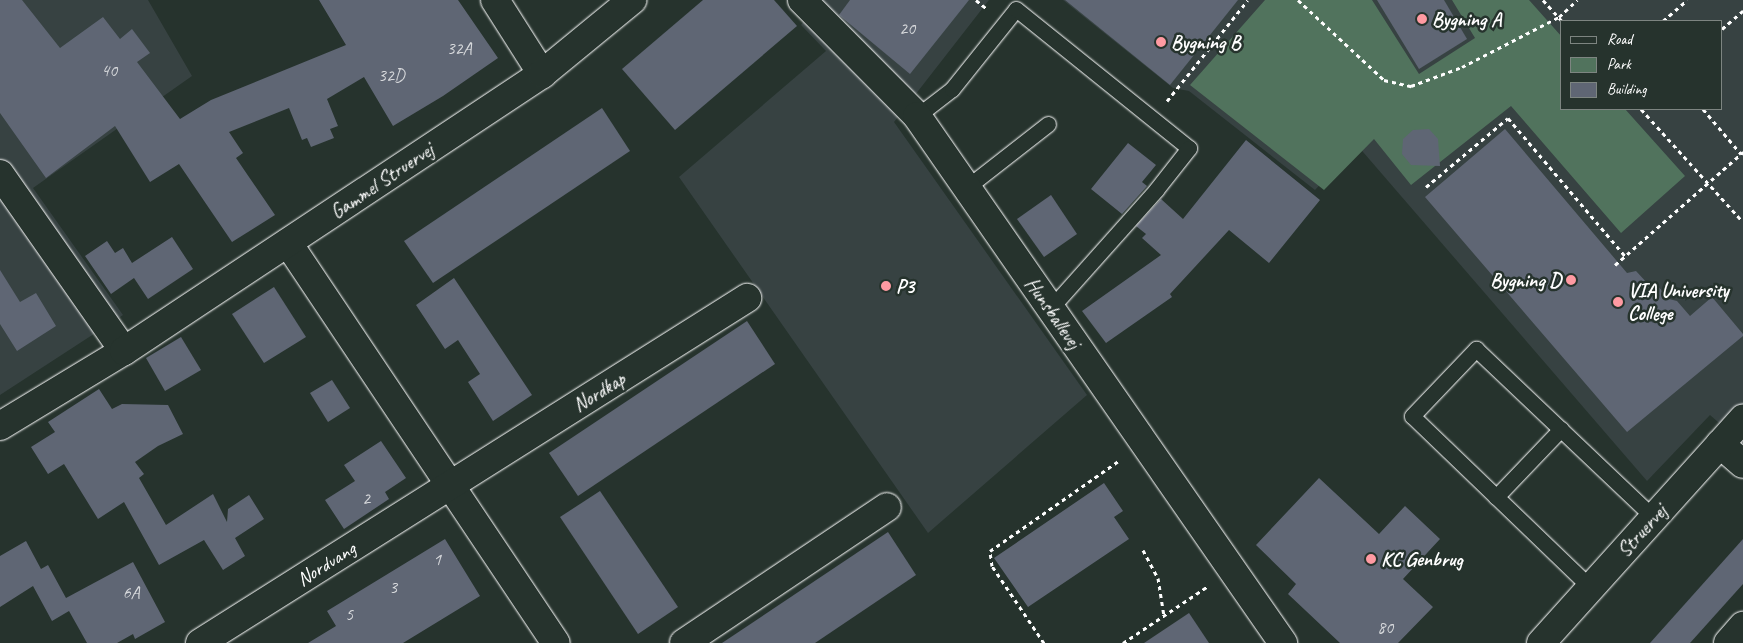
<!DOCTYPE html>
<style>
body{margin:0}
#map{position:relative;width:1743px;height:643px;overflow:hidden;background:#26332d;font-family:Caveat,sans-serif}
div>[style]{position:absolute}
.built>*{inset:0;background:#374242}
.green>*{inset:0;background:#51735d}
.building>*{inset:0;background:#5f6674}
.path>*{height:3px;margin-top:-1.5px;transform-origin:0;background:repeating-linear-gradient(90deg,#fff 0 4px,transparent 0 8px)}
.roads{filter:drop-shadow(0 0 1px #fff) drop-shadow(0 0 1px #fff)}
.lane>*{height:15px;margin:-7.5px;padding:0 7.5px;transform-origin:7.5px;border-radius:7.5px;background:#26332d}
.street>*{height:28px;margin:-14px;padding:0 14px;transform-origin:14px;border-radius:14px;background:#26332d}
.secondary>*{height:28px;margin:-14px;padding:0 14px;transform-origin:14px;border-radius:14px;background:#26332d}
.dots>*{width:14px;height:14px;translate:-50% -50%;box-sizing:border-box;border:2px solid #26332d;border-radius:50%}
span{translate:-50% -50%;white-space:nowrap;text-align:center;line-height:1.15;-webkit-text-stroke:5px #26332d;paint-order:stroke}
.number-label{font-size:18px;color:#d7d9dc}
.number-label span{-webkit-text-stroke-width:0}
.poi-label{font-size:20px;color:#fff;font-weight:700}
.left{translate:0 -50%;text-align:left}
.right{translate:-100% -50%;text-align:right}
.street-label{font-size:20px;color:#fff}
.legend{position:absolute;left:1560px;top:20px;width:162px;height:90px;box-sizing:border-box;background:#26332d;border:1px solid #7d8581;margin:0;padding:6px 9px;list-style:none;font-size:15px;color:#fff}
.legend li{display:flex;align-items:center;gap:10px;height:25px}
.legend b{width:25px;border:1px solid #7d8581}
</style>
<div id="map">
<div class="built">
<div style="clip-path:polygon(0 0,148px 0,192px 76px,33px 188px,123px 315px,0 395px)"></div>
<div style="clip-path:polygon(821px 0,989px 0,894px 122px,1087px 395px,928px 533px,679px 177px,826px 51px,801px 25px)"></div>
<div style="clip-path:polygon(evenodd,1063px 0,1743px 0,1743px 444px,1710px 415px,1647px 481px,1357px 145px,1315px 190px,1189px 91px,1173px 88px,1063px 0,1562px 21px,1722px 21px,1722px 109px,1562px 109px,1562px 21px)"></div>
</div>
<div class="green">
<div style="clip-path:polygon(1265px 0,1372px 0,1419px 74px,1475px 38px,1452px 0,1529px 0,1562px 37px,1562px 109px,1625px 109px,1685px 176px,1621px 233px,1511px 106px,1411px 185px,1374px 139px,1324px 190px,1190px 85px)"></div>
</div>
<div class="building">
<div style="clip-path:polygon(0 0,22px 0,60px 48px,103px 17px,120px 39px,132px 29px,150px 53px,137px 62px,180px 119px,211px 100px,346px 45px,319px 0,458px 0,498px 58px,443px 96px,393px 126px,364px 77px,327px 99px,338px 126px,330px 129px,334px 138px,311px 147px,307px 138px,302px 140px,289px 108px,229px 132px,243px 153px,236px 158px,275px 215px,232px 242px,179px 164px,150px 182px,115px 126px,46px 178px,0 113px)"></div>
<div style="clip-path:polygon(703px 0,774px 0,797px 26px,675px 130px,622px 69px)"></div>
<div style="clip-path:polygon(850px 0,969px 0,910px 74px,839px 15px)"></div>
<div style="clip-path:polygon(1065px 0,1238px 0,1170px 85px)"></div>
<div style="clip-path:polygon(1377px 0,1444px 0,1467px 39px,1419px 69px)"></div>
<div style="clip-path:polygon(602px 108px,630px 151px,433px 283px,404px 241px)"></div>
<div style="clip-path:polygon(1429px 129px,1438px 139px,1440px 166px,1411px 165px,1402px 154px,1403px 139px,1413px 130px)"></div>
<div style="clip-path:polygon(1505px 129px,1627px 273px,1636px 271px,1649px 285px,1657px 285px,1669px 299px,1677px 301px,1690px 316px,1712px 297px,1743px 334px,1743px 336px,1627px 432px,1425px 197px)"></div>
<div style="clip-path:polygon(1246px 140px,1320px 200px,1269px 263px,1229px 230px,1170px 294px,1172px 297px,1106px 343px,1082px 311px,1161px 255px,1142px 238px,1146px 234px,1136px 226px,1161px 199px,1183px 219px)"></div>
<div style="clip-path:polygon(1128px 143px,1156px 165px,1142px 182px,1147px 186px,1122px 214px,1091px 189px)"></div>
<div style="clip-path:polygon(1051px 195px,1077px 234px,1044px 257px,1017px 219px)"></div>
<div style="clip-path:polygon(172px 237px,193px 269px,148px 299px,134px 278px,111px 294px,85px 256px,107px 241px,115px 253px,123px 248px,132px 263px)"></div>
<div style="clip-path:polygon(0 270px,20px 302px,36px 293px,56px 326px,17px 351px,0 324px)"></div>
<div style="clip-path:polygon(454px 278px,532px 395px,493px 421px,468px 382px,480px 374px,458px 340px,445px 349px,416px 305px)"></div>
<div style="clip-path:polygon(274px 287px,306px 337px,264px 363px,232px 314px)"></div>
<div style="clip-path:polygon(747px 321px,775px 364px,578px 496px,549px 453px)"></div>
<div style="clip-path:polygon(181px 337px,201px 370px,165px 391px,146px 358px)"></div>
<div style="clip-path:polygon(332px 380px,350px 408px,328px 422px,310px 393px)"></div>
<div style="clip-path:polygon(99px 389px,112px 409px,122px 404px,168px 405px,183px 434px,158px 446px,135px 462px,144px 474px,139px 478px,166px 525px,213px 494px,227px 522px,228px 509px,249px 495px,264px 519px,235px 538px,245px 556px,223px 570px,204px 540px,159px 565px,124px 502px,98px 519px,64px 464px,48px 474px,31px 447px,55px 432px,48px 422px)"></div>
<div style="clip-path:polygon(381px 441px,406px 478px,385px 492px,389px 499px,344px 529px,325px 500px,355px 481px,344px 465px)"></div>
<div style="clip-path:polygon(1319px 478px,1379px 534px,1405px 506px,1440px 539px,1403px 579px,1433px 607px,1398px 643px,1340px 643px,1288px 594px,1296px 584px,1256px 545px)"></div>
<div style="clip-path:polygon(1104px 483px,1123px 511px,1114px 517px,1129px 539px,1028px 607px,994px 558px)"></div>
<div style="clip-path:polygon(600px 491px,678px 607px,638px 634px,560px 517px)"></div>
<div style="clip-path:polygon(888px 532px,916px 575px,815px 643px,722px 643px)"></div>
<div style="clip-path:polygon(445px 539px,480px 596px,403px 643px,308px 643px,336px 626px,327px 611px)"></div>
<div style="clip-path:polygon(1743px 539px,1743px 584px,1690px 643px,1650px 643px)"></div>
<div style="clip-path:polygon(26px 541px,41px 569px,48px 565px,66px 598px,133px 562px,165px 622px,135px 639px,133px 634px,117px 643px,87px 643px,69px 611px,52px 621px,33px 586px,0 607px,0 556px)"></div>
<div style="clip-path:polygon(1189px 613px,1209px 643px,1144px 643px)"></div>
</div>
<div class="path">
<div style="left:976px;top:0;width:14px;rotate:39deg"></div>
<div style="left:1298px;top:0;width:117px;rotate:42.9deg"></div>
<div style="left:1384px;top:80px;width:28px;rotate:13deg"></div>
<div style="left:1411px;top:86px;width:54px;rotate:-20.4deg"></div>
<div style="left:1462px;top:67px;width:109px;rotate:-27.3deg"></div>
<div style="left:1559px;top:17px;width:25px;rotate:-43deg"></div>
<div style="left:1543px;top:0;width:28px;rotate:48deg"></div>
<div style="left:1663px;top:21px;width:32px;rotate:-41deg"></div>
<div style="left:1722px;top:29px;width:28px;rotate:-41deg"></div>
<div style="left:1167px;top:101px;width:129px;rotate:-51.3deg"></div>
<div style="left:1641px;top:109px;width:152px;rotate:47.9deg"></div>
<div style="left:1703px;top:109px;width:59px;rotate:49.8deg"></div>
<div style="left:1426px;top:187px;width:107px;rotate:-40.1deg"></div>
<div style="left:1508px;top:118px;width:181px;rotate:49.7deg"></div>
<div style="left:1615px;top:265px;width:171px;rotate:-41.4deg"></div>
<div style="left:1143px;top:550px;width:32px;rotate:62deg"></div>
<div style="left:1158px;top:578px;width:39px;rotate:81deg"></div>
<div style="left:1044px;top:643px;width:93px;rotate:-124deg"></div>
<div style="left:992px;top:566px;width:15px;rotate:-98deg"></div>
<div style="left:990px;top:551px;width:159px;rotate:-35deg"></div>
<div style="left:1123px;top:643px;width:102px;rotate:-33.8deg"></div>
</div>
<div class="roads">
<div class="lane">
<div style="left:917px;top:116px;width:44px;rotate:-37.6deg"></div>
<div style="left:952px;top:89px;width:102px;rotate:-51.3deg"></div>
<div style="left:1016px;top:9px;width:222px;rotate:38.8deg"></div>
<div style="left:1189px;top:148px;width:53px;rotate:128.2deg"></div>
<div style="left:1156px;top:190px;width:159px;rotate:131.7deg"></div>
<div style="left:966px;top:188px;width:104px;rotate:-38deg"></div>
<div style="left:1496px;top:497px;width:94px;rotate:-46.3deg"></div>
<div style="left:1591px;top:588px;width:248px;rotate:-136.1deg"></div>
<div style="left:1412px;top:416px;width:93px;rotate:-46.3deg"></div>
<div style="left:1476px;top:349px;width:245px;rotate:43.5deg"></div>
</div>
<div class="street">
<div style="left:495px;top:0;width:88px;rotate:57.6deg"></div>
<div style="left:802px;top:0;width:163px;rotate:45.2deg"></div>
<div style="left:917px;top:116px;width:642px;rotate:55.22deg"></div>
<div style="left:0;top:174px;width:216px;rotate:55deg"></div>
<div style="left:288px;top:243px;width:481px;rotate:56.2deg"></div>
<div style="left:0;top:426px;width:145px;rotate:-31.2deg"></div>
<div style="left:124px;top:351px;width:501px;rotate:-33.53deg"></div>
<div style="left:542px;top:74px;width:117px;rotate:-39.4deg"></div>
<div style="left:1720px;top:444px;width:30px;rotate:41deg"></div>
<div style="left:200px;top:643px;width:647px;rotate:-32.24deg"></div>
<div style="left:684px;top:643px;width:244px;rotate:-33.8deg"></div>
<div style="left:1728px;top:643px;width:23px;rotate:-49deg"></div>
</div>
<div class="secondary">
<div style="left:1541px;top:643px;width:302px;rotate:-48deg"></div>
</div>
</div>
<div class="dots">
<div style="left:1422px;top:19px;background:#ff9aa2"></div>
<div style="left:1161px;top:42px;background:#ff9aa2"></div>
<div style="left:1571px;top:280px;background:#ff9aa2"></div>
<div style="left:886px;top:286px;background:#ff9aa2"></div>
<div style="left:1618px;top:302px;background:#ff9aa2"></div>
<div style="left:1371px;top:559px;background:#ff9aa2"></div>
</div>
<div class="number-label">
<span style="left:907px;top:28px">20</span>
<span style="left:459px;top:48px">32A</span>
<span style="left:109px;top:70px">40</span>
<span style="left:391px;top:75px">32D</span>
<span style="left:366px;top:498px">2</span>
<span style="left:437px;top:559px">1</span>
<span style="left:393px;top:587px">3</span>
<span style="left:131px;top:592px">6A</span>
<span style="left:349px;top:614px">5</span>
<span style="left:1385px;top:627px">80</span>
</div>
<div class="poi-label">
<span class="left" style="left:1432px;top:19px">Bygning A</span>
<span class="left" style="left:1171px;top:42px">Bygning B</span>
<span class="right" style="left:1561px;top:280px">Bygning D</span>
<span class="left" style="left:896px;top:286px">P3</span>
<span class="left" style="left:1628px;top:302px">VIA University<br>College</span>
<span class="left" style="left:1381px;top:559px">KC Genbrug</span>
</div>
<div class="street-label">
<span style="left:382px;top:181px;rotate:-34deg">Gammel Struervej</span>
<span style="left:1053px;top:313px;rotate:55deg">Hunsballevej</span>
<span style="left:599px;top:392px;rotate:-32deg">Nordkap</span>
<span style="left:1642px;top:531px;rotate:-48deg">Struervej</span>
<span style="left:326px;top:564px;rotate:-32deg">Nordvang</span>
</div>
<ul class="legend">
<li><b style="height:6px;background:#26332d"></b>Road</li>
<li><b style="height:14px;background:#51735d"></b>Park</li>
<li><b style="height:14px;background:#5f6674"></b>Building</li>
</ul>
</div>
